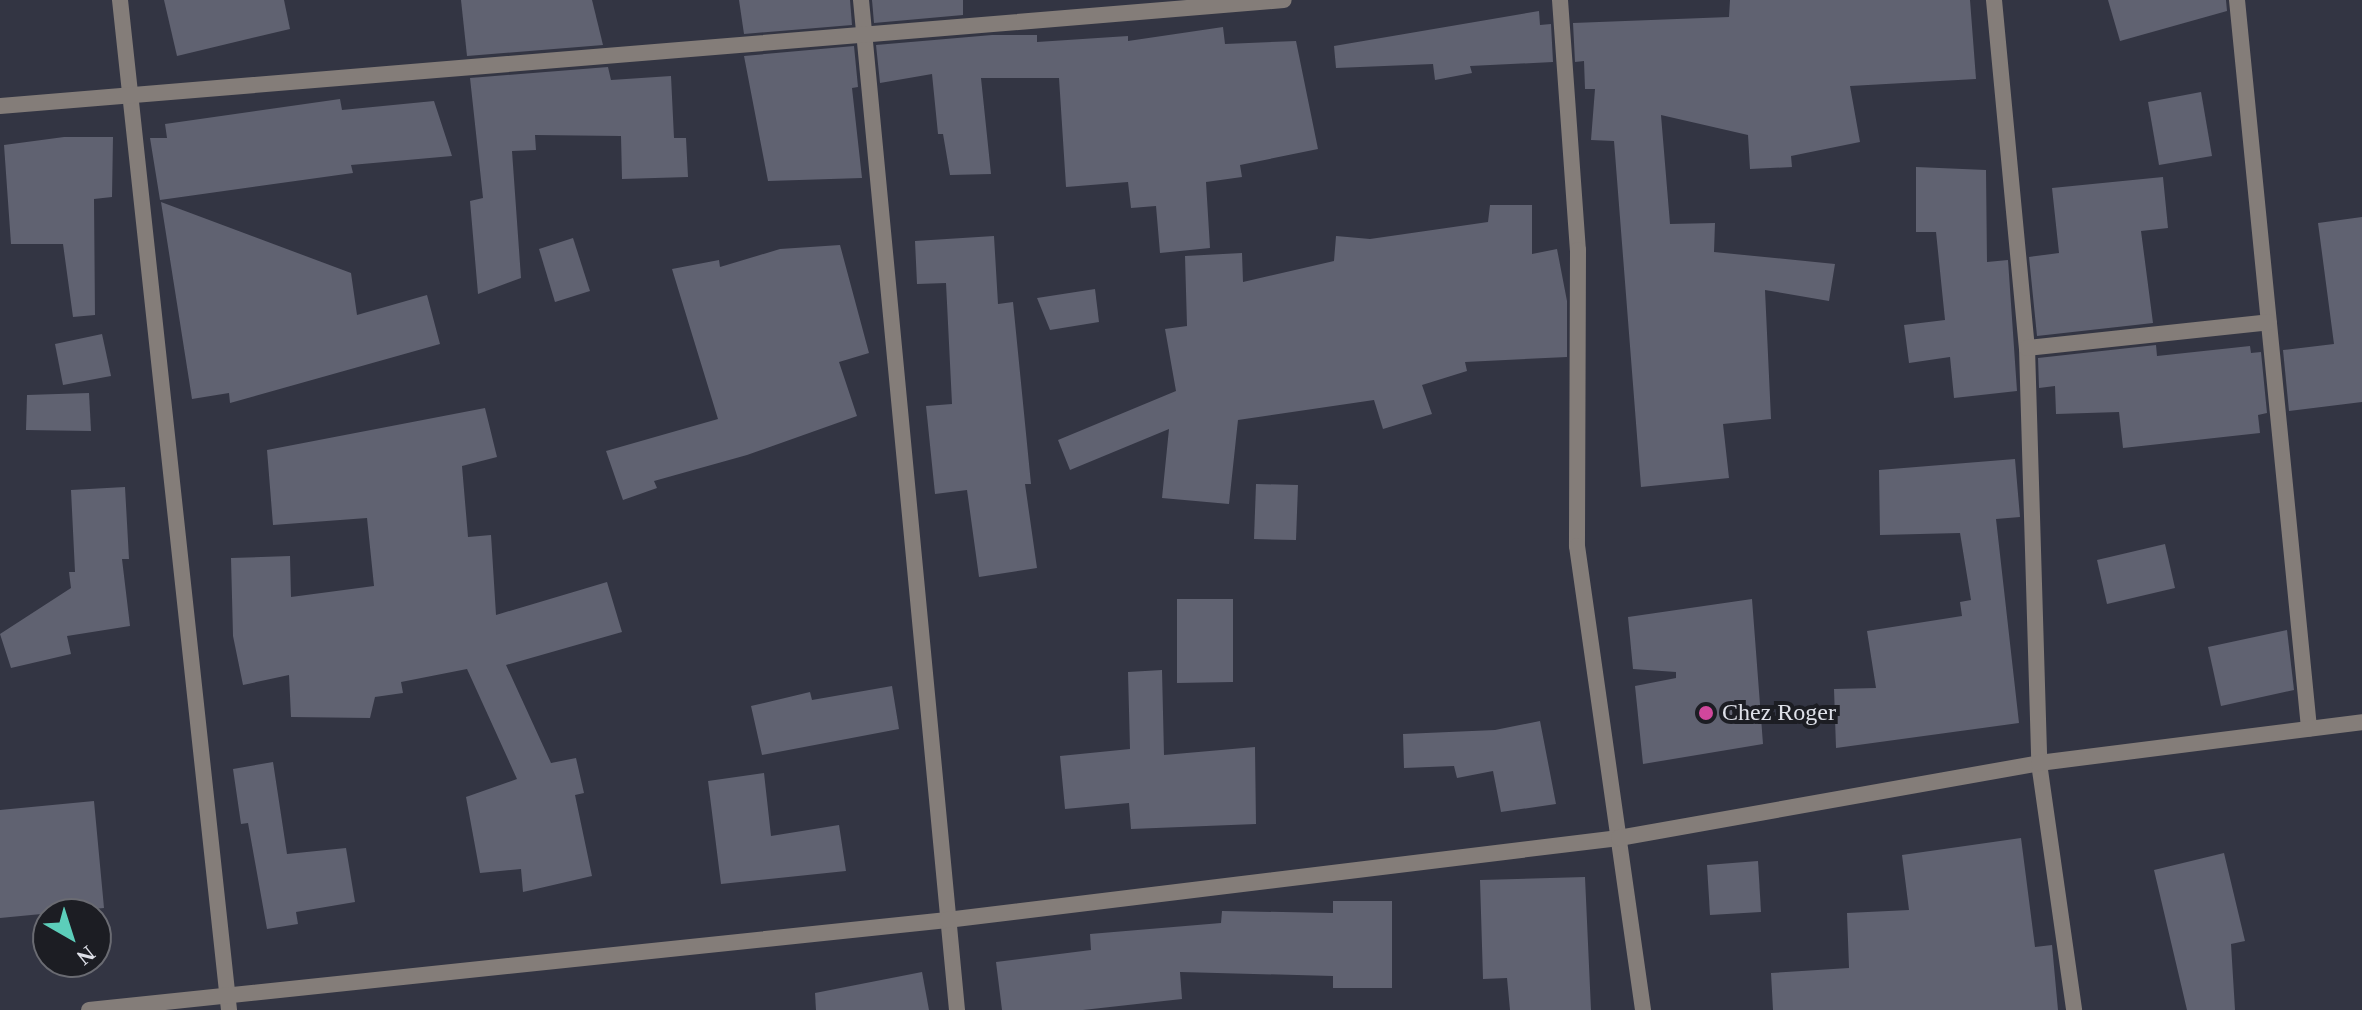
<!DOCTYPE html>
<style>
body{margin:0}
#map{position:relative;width:2362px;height:1010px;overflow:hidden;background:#333543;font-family:"Times New Roman",serif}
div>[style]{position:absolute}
.building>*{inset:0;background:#606271}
.minor>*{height:16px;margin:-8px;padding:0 8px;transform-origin:8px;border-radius:8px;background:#847d79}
.dots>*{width:22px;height:22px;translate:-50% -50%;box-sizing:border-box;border:4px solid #1c1d23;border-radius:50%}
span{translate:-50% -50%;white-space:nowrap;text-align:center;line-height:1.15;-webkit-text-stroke:8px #1c1d23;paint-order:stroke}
.poi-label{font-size:24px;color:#dee0e8}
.left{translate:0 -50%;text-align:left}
.north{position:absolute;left:32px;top:898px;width:80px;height:80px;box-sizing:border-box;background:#1c1d23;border:2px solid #6a6b72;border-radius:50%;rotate:141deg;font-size:22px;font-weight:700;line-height:32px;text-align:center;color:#dee0e8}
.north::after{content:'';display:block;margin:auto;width:28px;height:36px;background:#5cceba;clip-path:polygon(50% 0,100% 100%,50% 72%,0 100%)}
</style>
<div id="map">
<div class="building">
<div style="clip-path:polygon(164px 0,284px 0,290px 29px,177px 56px)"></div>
<div style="clip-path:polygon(461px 0,592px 0,603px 45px,467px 56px)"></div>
<div style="clip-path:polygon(739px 0,850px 0,852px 25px,744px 34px)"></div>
<div style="clip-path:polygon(872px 0,963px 0,963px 15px,874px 23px)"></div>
<div style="clip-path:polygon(1730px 0,1970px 0,1976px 79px,1850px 86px,1860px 142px,1791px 156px,1792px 167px,1750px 169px,1748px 135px,1661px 115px,1670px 224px,1715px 223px,1714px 252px,1835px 264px,1829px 301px,1765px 290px,1771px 419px,1723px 424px,1729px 478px,1641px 487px,1614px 141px,1591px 140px,1595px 89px,1585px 89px,1584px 61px,1575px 62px,1573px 23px,1729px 17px)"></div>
<div style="clip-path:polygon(2108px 0,2226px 0,2227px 11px,2120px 41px)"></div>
<div style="clip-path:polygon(1539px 11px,1540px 25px,1551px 24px,1553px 62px,1470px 66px,1472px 73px,1435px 80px,1433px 64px,1336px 68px,1334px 46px)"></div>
<div style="clip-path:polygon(1223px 27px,1225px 44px,1296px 41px,1318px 149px,1240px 165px,1242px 177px,1206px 182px,1210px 248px,1160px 253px,1156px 206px,1131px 208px,1128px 182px,1066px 187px,1059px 78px,981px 78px,991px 174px,950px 175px,943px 134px,938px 134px,932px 74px,880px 83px,876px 45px,992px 35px,1037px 35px,1037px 42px,1128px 36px,1128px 41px)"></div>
<div style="clip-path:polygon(854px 46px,858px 87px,852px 88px,862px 178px,768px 181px,744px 56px)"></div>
<div style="clip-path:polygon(608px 67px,611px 80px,671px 76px,674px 138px,686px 138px,688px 177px,622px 179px,621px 136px,535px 135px,536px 150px,512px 151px,521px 278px,478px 294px,470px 201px,483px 198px,470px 78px)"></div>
<div style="clip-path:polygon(2201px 92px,2212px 156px,2159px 165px,2148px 102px)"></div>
<div style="clip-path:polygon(340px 99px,342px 110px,434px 101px,452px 156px,351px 165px,353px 173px,160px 200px,150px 138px,167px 138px,165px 124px)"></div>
<div style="clip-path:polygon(64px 137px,113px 137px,112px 197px,94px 199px,95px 315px,73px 317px,63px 244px,11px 244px,4px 145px)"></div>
<div style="clip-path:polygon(1916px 167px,1986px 170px,1987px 262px,2008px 260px,2017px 391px,1954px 398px,1950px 357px,1909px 363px,1904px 325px,1945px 320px,1936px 232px,1916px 232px)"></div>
<div style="clip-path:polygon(2163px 177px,2168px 228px,2141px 231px,2153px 323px,2037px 336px,2029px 257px,2059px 253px,2052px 188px)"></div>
<div style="clip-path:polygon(161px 202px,351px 273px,357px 315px,427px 295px,440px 344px,230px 403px,229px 393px,192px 399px)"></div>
<div style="clip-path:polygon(1490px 205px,1532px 205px,1532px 254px,1557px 249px,1567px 301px,1567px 357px,1465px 362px,1467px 371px,1422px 385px,1432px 414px,1383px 429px,1374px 400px,1238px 420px,1229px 504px,1162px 498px,1169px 429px,1070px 470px,1058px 440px,1176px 391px,1165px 329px,1187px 326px,1185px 256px,1242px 253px,1243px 282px,1334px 261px,1336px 236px,1370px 239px,1488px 222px)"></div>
<div style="clip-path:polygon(2362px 217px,2362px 402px,2289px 411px,2283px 350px,2334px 344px,2318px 223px)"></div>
<div style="clip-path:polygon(994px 236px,998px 304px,1013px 302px,1031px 484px,1025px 484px,1037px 568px,979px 577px,967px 490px,935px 494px,926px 406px,952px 404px,946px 283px,917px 284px,915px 241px)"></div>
<div style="clip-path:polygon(573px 238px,590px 291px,555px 302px,539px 249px)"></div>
<div style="clip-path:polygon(840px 245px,869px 353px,839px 362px,857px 416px,747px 455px,654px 481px,657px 488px,623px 500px,606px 451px,718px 419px,672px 269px,719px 260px,720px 267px,780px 249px)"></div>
<div style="clip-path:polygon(1095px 289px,1099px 322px,1050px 330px,1037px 298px)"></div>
<div style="clip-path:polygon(102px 334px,111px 376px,63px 385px,55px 344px)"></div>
<div style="clip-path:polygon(2156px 345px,2157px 356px,2250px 346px,2251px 353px,2261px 352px,2267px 413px,2258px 415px,2260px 433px,2123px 448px,2119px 412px,2056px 414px,2055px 386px,2039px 388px,2038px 358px)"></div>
<div style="clip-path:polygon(89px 393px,91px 431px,26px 430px,27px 395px)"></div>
<div style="clip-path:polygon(485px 408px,497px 457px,462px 466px,468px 537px,491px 535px,496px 615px,607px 582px,622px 632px,506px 665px,551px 763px,576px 758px,584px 793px,575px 795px,592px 876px,523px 892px,521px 869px,480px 873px,466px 797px,517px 779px,467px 669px,401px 682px,403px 693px,375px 697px,370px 718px,291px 717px,289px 675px,243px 685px,233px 636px,231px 558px,290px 556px,291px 597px,374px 586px,367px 518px,273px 525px,267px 450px)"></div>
<div style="clip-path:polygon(2015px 459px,2020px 517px,1996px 519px,2019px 723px,1836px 748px,1834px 689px,1876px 688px,1867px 631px,1962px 616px,1960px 602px,1971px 600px,1960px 533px,1880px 535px,1879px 470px)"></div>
<div style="clip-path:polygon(1256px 484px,1298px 485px,1296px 540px,1254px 539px)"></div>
<div style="clip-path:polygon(125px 487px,129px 559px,122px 559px,130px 626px,67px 636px,71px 654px,11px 668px,0 634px,71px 588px,69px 572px,75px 572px,71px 490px)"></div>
<div style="clip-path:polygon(2165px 544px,2175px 588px,2107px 604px,2097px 560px)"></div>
<div style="clip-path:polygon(1177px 599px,1233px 599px,1233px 682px,1177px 683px)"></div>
<div style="clip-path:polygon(1752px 599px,1763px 744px,1643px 764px,1635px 686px,1676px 678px,1676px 672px,1633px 669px,1628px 617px)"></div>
<div style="clip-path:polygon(2287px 630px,2294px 690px,2221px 706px,2208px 647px)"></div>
<div style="clip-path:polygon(1162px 670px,1164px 755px,1255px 747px,1256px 824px,1131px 829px,1129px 803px,1065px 809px,1060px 756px,1130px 749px,1128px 672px)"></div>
<div style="clip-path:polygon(892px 686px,899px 729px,762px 755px,751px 706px,810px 692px,812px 700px)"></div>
<div style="clip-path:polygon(1540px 721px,1556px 804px,1501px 812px,1493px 771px,1457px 778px,1454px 766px,1404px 768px,1403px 734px,1495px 730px)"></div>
<div style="clip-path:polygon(273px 762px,287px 854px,346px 848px,355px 902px,296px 912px,298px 924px,267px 929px,248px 823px,241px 824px,233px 769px)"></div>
<div style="clip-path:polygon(764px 773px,771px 836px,839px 825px,846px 871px,721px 884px,708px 781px)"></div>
<div style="clip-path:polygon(94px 801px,104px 908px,0 918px,0 810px)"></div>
<div style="clip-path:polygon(2021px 838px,2035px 947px,2052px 945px,2058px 1010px,1773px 1010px,1771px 973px,1849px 968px,1847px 913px,1909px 910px,1902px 855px)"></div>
<div style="clip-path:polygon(2224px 853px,2245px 941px,2231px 944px,2235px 1010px,2187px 1010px,2154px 870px)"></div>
<div style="clip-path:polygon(1758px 861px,1761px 912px,1710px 915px,1707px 865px)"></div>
<div style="clip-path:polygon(1585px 877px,1591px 1010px,1510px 1010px,1507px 978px,1483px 979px,1480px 880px)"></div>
<div style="clip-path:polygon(1333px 901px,1392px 901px,1392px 988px,1333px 988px,1333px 976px,1180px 972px,1182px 999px,1083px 1010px,1002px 1010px,996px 962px,1091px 950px,1090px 934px,1221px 923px,1222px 911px,1333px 913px)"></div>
<div style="clip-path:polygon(922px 972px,929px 1010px,816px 1010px,815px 993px)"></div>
</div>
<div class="minor">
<div style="left:120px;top:0;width:1016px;rotate:83.84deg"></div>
<div style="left:861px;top:0;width:1015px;rotate:84.57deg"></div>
<div style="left:1560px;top:0;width:251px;rotate:85.9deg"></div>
<div style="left:1578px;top:250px;width:296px;rotate:90.2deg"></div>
<div style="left:1577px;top:546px;width:469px;rotate:81.9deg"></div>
<div style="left:1994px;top:0;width:350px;rotate:84.6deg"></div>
<div style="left:2027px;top:348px;width:415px;rotate:88.3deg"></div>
<div style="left:2039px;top:763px;width:249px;rotate:81.9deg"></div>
<div style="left:2237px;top:0;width:732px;rotate:84.35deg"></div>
<div style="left:0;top:106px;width:1288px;rotate:-4.72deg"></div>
<div style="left:2027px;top:348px;width:243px;rotate:-6.1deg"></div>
<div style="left:89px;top:1010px;width:863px;rotate:-5.99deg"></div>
<div style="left:947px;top:920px;width:677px;rotate:-6.96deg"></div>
<div style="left:1619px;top:838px;width:427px;rotate:-10.1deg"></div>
<div style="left:2039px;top:763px;width:326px;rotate:-7.2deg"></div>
</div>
<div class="dots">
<div style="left:1706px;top:713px;background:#d1479c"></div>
</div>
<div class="poi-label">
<span class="left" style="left:1722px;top:713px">Chez Roger</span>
</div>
<div class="north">N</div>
</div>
